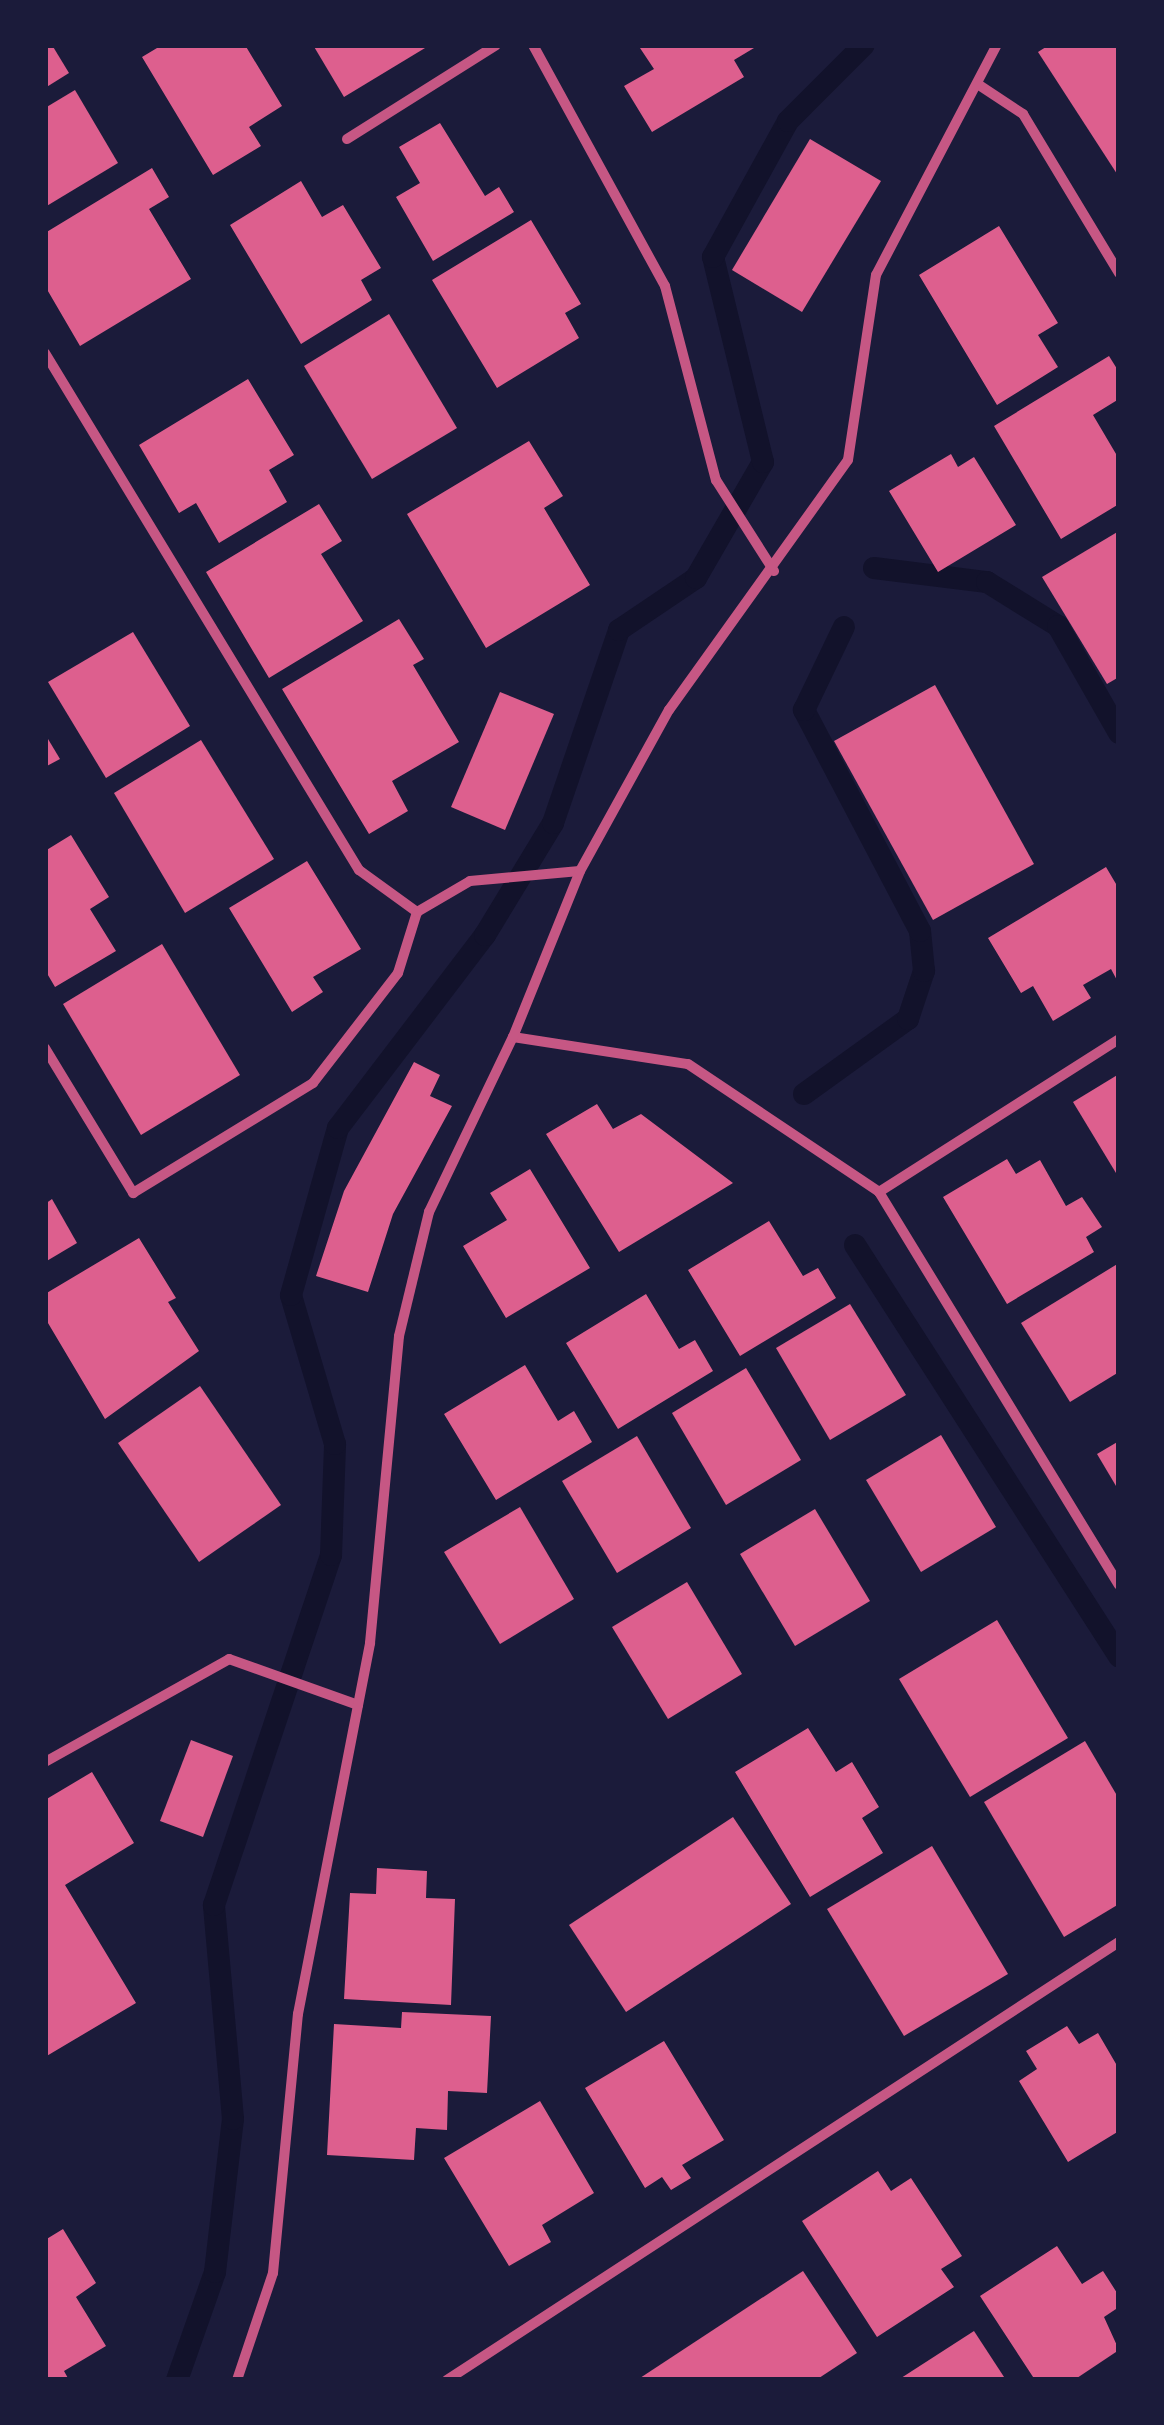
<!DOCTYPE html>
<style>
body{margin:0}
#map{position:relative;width:1164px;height:2425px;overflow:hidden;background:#1b1b3a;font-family:"Source Sans 3",sans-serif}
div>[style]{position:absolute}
.stream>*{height:22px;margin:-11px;padding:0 11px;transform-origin:11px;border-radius:11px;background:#12122b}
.building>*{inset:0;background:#dd5f8e}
.minor>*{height:10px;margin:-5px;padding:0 5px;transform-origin:5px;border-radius:5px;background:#c65784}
span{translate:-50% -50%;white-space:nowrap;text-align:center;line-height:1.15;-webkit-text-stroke:9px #1b1b3a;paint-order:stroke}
.frame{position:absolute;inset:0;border:48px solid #1b1b3a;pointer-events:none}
</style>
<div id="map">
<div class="stream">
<div style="left:874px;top:568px;width:114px;rotate:7.1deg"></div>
<div style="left:987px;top:582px;width:84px;rotate:31.8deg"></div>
<div style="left:1058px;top:626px;width:123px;rotate:60.3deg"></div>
<div style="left:804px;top:1094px;width:128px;rotate:-35.8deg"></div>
<div style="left:908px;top:1019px;width:51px;rotate:-71.6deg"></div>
<div style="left:924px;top:971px;width:40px;rotate:-95.7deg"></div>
<div style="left:920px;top:931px;width:250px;rotate:-117.7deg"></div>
<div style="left:804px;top:710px;width:92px;rotate:-64.3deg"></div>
<div style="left:855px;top:1245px;width:489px;rotate:57.3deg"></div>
<div style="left:177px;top:2380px;width:114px;rotate:-70.6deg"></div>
<div style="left:215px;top:2272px;width:154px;rotate:-83.3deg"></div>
<div style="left:233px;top:2119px;width:215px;rotate:-95.1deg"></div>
<div style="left:214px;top:1905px;width:369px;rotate:-71.5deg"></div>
<div style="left:331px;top:1555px;width:111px;rotate:-87.9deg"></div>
<div style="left:335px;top:1444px;width:155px;rotate:-106.5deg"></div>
<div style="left:291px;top:1295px;width:173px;rotate:-74.3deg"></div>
<div style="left:338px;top:1128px;width:243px;rotate:-52.7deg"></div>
<div style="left:485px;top:935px;width:131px;rotate:-58.7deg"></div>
<div style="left:553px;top:823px;width:204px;rotate:-71.1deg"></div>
<div style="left:619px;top:630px;width:93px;rotate:-34deg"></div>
<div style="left:696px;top:578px;width:134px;rotate:-60deg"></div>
<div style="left:763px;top:462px;width:211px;rotate:-103.7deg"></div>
<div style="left:713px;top:257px;width:155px;rotate:-61.1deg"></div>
<div style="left:788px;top:121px;width:107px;rotate:-45deg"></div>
</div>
<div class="building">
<div style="clip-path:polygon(45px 45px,52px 45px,69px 73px,45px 88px)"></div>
<div style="clip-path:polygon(162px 45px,245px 45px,282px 106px,249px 127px,261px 146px,213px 175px,142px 57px)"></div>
<div style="clip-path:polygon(313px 45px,430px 45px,344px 97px)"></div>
<div style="clip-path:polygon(638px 45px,759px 45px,734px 60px,744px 77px,652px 132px,624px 86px,654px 69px)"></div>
<div style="clip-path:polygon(1049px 45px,1119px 45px,1119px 177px,1038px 52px)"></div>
<div style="clip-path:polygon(75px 90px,118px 163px,45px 207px,45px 108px)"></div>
<div style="clip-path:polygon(440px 123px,485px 196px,499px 187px,514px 212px,433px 261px,396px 197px,420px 183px,399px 147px)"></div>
<div style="clip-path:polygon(810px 139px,881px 181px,802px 312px,732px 270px)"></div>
<div style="clip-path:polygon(152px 168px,169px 197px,149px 209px,191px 279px,80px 346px,45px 286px,45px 233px)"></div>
<div style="clip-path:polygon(301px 181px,322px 217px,343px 205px,381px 268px,361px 280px,372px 300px,301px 344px,230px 225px)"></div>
<div style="clip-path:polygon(531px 220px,581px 304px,565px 313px,579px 338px,497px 388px,432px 280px)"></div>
<div style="clip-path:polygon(999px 226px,1058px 323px,1038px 335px,1058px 367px,997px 405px,919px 275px)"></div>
<div style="clip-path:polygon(389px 314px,457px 428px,372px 479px,304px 366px)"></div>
<div style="clip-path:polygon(1109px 356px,1119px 372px,1119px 399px,1093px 415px,1119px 459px,1119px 504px,1061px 539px,994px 426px)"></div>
<div style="clip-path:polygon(248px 379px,294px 455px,269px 470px,287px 502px,219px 543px,196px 503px,179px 513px,139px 445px)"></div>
<div style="clip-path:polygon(529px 441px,563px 496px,544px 508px,590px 585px,486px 648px,407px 514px)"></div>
<div style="clip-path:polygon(951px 454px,958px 467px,974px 457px,1016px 525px,938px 572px,889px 491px)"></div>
<div style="clip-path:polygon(319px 504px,342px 541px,321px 554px,363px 621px,269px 678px,206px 572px)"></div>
<div style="clip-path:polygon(1119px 531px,1119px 677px,1107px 684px,1042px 577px)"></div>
<div style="clip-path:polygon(399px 619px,424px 659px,413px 665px,459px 742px,392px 781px,408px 811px,369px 834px,282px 689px)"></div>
<div style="clip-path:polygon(133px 632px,190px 726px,106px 778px,48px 682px)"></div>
<div style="clip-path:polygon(935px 685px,1034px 864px,933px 920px,834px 741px)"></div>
<div style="clip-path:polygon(500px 692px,554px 714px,505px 830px,451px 807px)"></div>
<div style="clip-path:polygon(45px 734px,60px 759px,45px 767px)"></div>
<div style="clip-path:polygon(201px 740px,274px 859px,185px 913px,114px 793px)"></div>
<div style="clip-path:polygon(71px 835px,109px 897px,90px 909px,116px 951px,55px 987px,45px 970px,45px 851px)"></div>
<div style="clip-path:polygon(307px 861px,361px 949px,313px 977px,323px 992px,292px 1012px,229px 908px)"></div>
<div style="clip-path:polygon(1106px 867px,1119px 889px,1119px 984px,1111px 969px,1083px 985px,1091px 998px,1053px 1021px,1033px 986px,1021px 993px,988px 938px)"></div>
<div style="clip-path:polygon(162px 944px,240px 1075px,141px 1135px,63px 1004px)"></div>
<div style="clip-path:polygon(414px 1062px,440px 1075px,430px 1096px,452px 1106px,393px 1214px,368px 1292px,316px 1276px,344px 1191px)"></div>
<div style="clip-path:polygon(1119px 1074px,1119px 1178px,1073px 1102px)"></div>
<div style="clip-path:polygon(597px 1104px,613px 1129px,641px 1114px,733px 1183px,619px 1252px,546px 1134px)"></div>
<div style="clip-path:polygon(1007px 1159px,1016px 1174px,1040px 1160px,1066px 1206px,1082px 1197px,1102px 1227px,1086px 1237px,1094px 1252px,1007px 1304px,943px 1197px)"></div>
<div style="clip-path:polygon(530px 1169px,590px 1268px,506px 1318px,463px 1246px,507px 1220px,490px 1193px)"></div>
<div style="clip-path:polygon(52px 1199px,77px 1243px,45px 1262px,45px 1204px)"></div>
<div style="clip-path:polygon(769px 1221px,803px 1276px,818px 1268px,836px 1298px,740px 1356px,688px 1270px)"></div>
<div style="clip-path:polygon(139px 1238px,176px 1298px,168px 1302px,199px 1351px,105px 1419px,45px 1318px,45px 1294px)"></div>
<div style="clip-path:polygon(1119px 1263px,1119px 1372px,1070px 1402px,1021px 1323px)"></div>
<div style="clip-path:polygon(646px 1294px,679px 1349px,695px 1340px,713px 1371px,618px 1429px,566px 1343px)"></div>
<div style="clip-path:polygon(850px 1304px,906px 1395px,830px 1440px,776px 1348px)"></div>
<div style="clip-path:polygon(525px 1365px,558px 1421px,574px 1411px,592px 1442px,496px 1500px,444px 1414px)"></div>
<div style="clip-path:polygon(746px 1368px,801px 1460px,726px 1505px,672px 1413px)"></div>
<div style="clip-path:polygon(200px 1386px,281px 1505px,199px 1562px,118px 1443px)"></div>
<div style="clip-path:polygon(941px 1435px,996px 1527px,921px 1572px,866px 1480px)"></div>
<div style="clip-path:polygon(637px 1436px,691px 1528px,617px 1573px,562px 1481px)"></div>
<div style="clip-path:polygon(1119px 1441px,1119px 1491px,1097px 1454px)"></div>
<div style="clip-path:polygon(520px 1507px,574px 1599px,500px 1644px,444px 1552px)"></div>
<div style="clip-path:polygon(815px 1509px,870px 1601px,795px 1646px,740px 1554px)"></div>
<div style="clip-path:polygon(687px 1582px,742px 1674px,668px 1719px,612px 1627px)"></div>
<div style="clip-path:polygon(997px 1620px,1068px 1738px,970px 1797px,899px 1679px)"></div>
<div style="clip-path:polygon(808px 1728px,836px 1772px,852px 1762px,879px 1807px,862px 1818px,883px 1853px,810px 1897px,735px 1772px)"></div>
<div style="clip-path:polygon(191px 1740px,233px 1756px,203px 1837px,160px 1821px)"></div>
<div style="clip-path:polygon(1085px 1741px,1119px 1799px,1119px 1904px,1064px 1937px,984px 1802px)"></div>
<div style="clip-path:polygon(92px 1772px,134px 1843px,65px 1885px,136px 2003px,45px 2057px,45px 1800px)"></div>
<div style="clip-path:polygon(733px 1817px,791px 1904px,626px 2012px,569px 1925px)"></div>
<div style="clip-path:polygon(932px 1846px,1008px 1974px,904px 2036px,827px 1909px)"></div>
<div style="clip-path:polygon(377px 1868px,427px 1871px,426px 1898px,455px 1899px,451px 2005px,344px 1999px,350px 1893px,376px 1894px)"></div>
<div style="clip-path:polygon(402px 2012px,491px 2016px,487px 2093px,448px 2091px,447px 2130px,416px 2128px,414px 2160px,327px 2155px,334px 2024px,401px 2028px)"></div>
<div style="clip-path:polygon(1067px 2026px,1079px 2044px,1098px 2033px,1119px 2069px,1119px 2131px,1068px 2162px,1019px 2081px,1037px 2069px,1026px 2051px)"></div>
<div style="clip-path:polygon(664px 2041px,724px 2140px,682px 2165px,691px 2178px,671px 2190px,662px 2177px,645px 2188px,585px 2088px)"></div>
<div style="clip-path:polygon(540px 2101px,594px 2193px,542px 2225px,551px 2242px,509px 2266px,444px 2158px)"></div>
<div style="clip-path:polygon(878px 2171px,891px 2191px,911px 2178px,962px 2256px,941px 2269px,954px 2287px,877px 2337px,802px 2221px)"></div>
<div style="clip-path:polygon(63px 2229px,96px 2283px,76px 2297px,106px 2346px,64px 2371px,69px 2380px,45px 2380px,45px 2240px)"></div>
<div style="clip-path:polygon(1057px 2246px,1082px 2284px,1103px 2271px,1119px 2296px,1119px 2307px,1104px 2317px,1119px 2350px,1074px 2380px,1035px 2380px,980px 2296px)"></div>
<div style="clip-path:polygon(803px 2271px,857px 2353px,816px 2380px,637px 2380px)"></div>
<div style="clip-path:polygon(974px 2331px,1006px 2380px,898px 2380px)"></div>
</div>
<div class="minor">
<div style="left:533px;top:45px;width:275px;rotate:61.3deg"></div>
<div style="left:665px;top:286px;width:201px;rotate:75.3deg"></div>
<div style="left:716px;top:480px;width:108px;rotate:57.5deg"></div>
<div style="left:979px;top:85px;width:53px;rotate:33.4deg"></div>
<div style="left:1023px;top:114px;width:186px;rotate:58.9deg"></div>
<div style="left:347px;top:139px;width:176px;rotate:-32.2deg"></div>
<div style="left:45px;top:353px;width:605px;rotate:58.73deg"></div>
<div style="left:359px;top:870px;width:72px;rotate:35.9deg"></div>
<div style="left:513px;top:1037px;width:177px;rotate:8.8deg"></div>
<div style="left:688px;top:1064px;width:230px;rotate:33.8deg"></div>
<div style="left:879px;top:1192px;width:460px;rotate:58.6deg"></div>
<div style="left:45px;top:1048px;width:170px;rotate:58.7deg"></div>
<div style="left:133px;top:1193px;width:211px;rotate:-31.4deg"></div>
<div style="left:313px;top:1083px;width:139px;rotate:-52.3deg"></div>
<div style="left:398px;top:973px;width:64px;rotate:-72.7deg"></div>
<div style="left:417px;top:912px;width:61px;rotate:-30.3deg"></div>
<div style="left:470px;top:881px;width:110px;rotate:-5.2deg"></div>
<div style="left:879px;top:1192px;width:285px;rotate:-32.5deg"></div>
<div style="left:45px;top:1762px;width:211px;rotate:-29.2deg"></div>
<div style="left:229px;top:1659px;width:137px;rotate:19.6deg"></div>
<div style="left:237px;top:2380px;width:113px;rotate:-71.4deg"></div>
<div style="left:273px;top:2273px;width:260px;rotate:-84.5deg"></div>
<div style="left:298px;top:2014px;width:378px;rotate:-79deg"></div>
<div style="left:370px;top:1643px;width:308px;rotate:-84.6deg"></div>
<div style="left:399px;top:1336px;width:128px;rotate:-76.4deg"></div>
<div style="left:429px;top:1212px;width:194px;rotate:-64.4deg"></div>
<div style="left:513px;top:1037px;width:179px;rotate:-68deg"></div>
<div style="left:580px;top:871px;width:184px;rotate:-61.1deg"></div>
<div style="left:669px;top:710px;width:307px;rotate:-54.4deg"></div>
<div style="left:848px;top:460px;width:187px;rotate:-81.4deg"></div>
<div style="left:876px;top:275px;width:260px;rotate:-62.3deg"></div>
<div style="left:447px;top:2380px;width:802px;rotate:-33.1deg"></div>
</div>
<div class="frame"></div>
</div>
